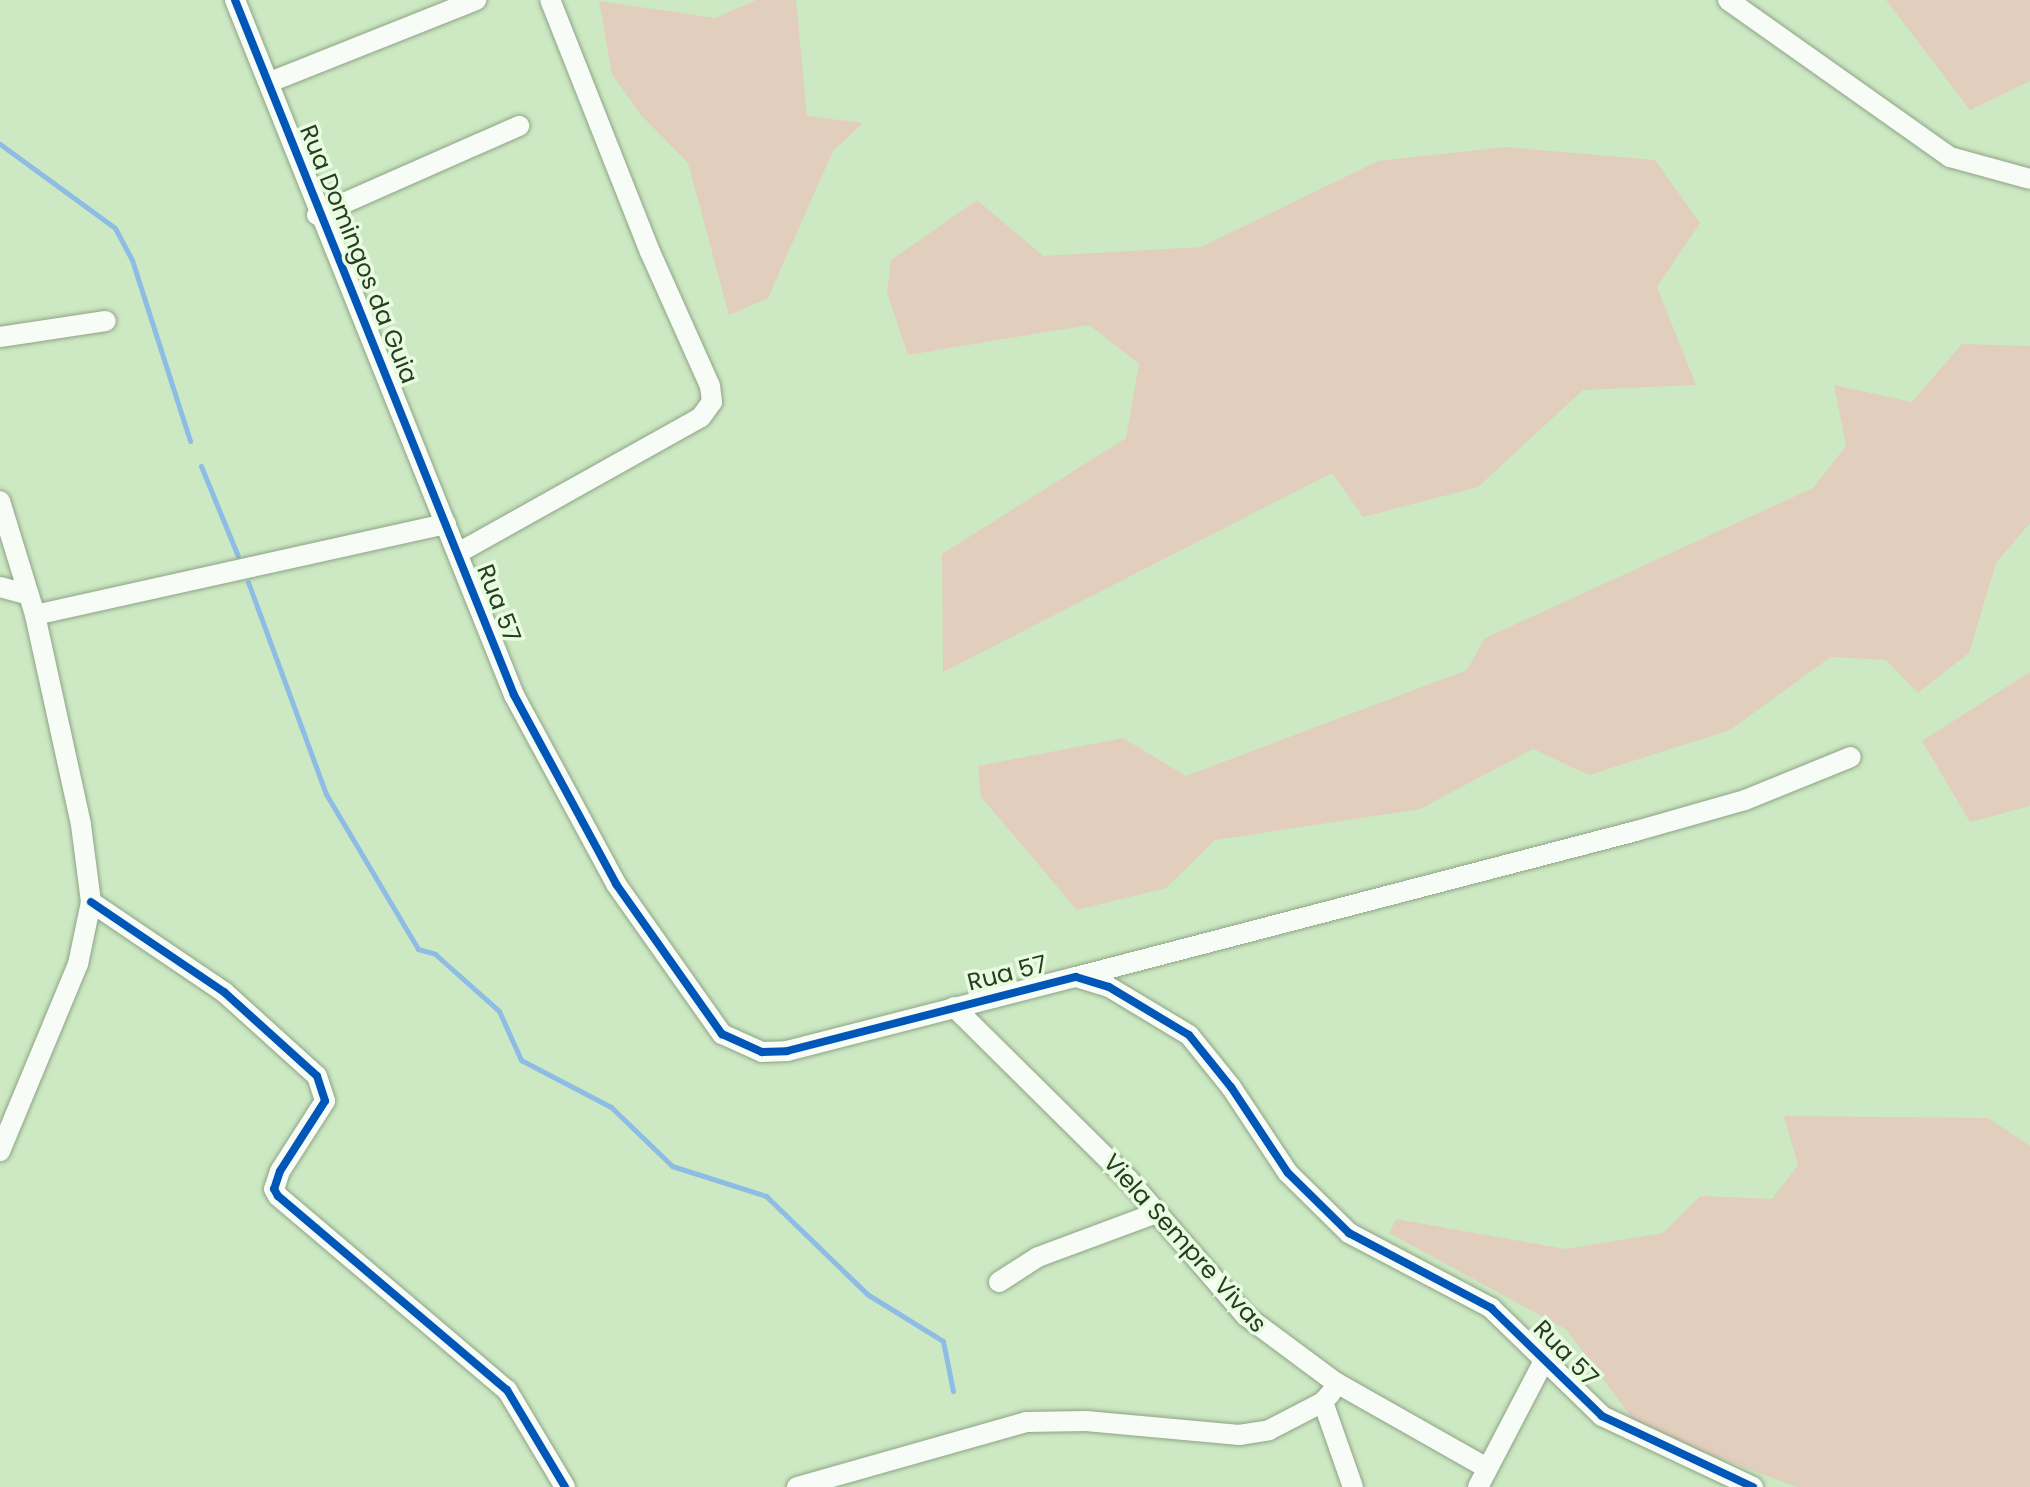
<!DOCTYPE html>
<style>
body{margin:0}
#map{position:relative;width:2030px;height:1487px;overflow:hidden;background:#cde9c3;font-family:Poppins,sans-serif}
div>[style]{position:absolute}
.green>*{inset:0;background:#e2cebd}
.stream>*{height:5px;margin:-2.5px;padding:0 2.5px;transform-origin:2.5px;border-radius:2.5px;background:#8dbce5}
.roads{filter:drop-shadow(0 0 2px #8ea386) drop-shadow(0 0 2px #8ea386)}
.minor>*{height:20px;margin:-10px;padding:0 10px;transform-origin:10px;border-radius:10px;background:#f8fcf6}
.cycleway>*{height:8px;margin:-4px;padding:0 4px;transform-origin:4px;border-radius:4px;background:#0057b8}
span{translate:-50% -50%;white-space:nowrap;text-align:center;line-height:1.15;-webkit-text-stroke:7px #e8fce1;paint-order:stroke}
.street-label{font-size:24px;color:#283c20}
</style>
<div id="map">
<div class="green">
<div style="clip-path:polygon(756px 0,796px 0,807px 116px,863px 123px,833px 151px,768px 298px,729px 315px,688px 163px,640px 114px,612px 74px,599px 1px,715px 18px)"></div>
<div style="clip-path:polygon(1886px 0,2030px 0,2030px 81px,1970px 110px)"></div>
<div style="clip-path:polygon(1505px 147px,1655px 160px,1700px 223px,1657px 287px,1696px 385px,1583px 390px,1478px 487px,1363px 517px,1332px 473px,943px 672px,942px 554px,1126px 438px,1139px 364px,1089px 325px,908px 355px,887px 293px,891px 260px,977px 200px,1043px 256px,1201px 247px,1378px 161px)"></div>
<div style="clip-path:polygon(1962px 344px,2030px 346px,2030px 523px,1996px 563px,1969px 653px,1918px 693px,1886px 660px,1831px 657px,1730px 730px,1589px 775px,1533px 749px,1420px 809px,1215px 840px,1166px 888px,1077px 910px,981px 797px,978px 766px,1123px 738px,1186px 776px,1467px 670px,1485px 638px,1813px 488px,1846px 446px,1834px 385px,1912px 402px)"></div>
<div style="clip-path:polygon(2030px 672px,2030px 806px,1970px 822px,1922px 741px)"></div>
<div style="clip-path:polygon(1784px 1116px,1988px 1118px,2030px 1146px,2030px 1487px,1797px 1487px,1639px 1428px,1567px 1330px,1389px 1233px,1396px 1219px,1565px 1249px,1663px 1233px,1700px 1196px,1772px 1199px,1798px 1165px)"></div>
</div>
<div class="stream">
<div style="left:0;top:144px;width:142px;rotate:36.1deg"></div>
<div style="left:115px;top:228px;width:36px;rotate:62deg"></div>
<div style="left:132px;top:260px;width:190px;rotate:72.2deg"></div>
<div style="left:201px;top:466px;width:97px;rotate:67.7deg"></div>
<div style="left:248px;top:582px;width:226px;rotate:69.8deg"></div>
<div style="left:326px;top:794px;width:180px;rotate:59.3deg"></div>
<div style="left:418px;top:949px;width:18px;rotate:16deg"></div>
<div style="left:435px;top:954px;width:86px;rotate:41.7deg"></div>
<div style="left:499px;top:1011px;width:54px;rotate:65.8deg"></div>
<div style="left:521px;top:1060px;width:102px;rotate:27.6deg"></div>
<div style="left:611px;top:1107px;width:85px;rotate:44deg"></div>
<div style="left:672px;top:1166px;width:99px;rotate:17.7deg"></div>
<div style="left:766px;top:1196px;width:141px;rotate:44.1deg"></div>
<div style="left:867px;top:1294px;width:89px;rotate:31.7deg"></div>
<div style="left:943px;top:1341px;width:51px;rotate:78.7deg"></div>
</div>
<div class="roads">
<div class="minor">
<div style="left:235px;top:0;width:749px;rotate:68.13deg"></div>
<div style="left:514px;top:695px;width:215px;rotate:61.6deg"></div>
<div style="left:616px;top:884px;width:184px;rotate:54.8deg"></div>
<div style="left:722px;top:1034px;width:44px;rotate:24.2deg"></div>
<div style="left:762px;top:1052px;width:25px;rotate:-2deg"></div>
<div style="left:787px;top:1051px;width:298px;rotate:-14.4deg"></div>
<div style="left:1076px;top:977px;width:34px;rotate:17deg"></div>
<div style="left:1109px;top:987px;width:93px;rotate:31deg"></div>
<div style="left:1189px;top:1035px;width:67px;rotate:51.1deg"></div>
<div style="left:1231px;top:1087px;width:103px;rotate:56.5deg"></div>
<div style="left:1288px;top:1173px;width:86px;rotate:44.5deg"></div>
<div style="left:1349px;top:1233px;width:161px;rotate:27.8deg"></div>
<div style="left:1491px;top:1308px;width:155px;rotate:44.2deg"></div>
<div style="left:1602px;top:1416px;width:167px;rotate:25.2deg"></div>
<div style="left:1728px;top:0;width:272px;rotate:35.3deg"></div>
<div style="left:1950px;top:157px;width:83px;rotate:15.4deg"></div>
<div style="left:270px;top:82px;width:222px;rotate:-21.7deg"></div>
<div style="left:317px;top:215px;width:221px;rotate:-23.8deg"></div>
<div style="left:0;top:337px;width:107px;rotate:-8.6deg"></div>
<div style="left:0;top:501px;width:119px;rotate:72.9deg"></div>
<div style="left:35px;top:615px;width:215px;rotate:77.6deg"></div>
<div style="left:81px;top:825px;width:78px;rotate:82.6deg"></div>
<div style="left:91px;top:902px;width:63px;rotate:101.8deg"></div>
<div style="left:78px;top:964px;width:203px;rotate:112.6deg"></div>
<div style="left:458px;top:553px;width:278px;rotate:-29.2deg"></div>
<div style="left:701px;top:417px;width:19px;rotate:-54deg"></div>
<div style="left:712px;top:402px;width:16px;rotate:-97deg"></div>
<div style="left:710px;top:386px;width:147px;rotate:-114.1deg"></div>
<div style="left:650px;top:252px;width:271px;rotate:-111.6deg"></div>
<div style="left:0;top:587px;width:30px;rotate:15deg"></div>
<div style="left:35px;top:615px;width:421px;rotate:-12.5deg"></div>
<div style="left:91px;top:902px;width:161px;rotate:34.1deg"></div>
<div style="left:224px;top:992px;width:125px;rotate:42.1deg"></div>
<div style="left:317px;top:1076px;width:26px;rotate:72deg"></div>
<div style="left:325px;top:1101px;width:83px;rotate:122.7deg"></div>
<div style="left:280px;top:1171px;width:19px;rotate:108deg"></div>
<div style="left:274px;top:1189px;width:8px;rotate:60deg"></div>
<div style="left:278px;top:1196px;width:300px;rotate:40.3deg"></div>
<div style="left:507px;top:1390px;width:113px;rotate:59.1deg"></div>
<div style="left:1076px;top:977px;width:579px;rotate:-14.61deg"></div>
<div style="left:1636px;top:831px;width:113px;rotate:-15.9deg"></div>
<div style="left:1745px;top:800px;width:114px;rotate:-22.1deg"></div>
<div style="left:954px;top:1007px;width:245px;rotate:44.7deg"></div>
<div style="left:1128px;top:1179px;width:181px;rotate:49.3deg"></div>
<div style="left:1246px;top:1316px;width:111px;rotate:36.6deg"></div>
<div style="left:1335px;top:1382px;width:172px;rotate:29.5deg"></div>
<div style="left:999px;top:1282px;width:46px;rotate:-32.7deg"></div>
<div style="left:1038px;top:1257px;width:126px;rotate:-20.4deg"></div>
<div style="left:1331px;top:1393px;width:12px;rotate:132deg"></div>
<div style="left:1323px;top:1402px;width:90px;rotate:70.6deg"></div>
<div style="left:797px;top:1487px;width:238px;rotate:-15.8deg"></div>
<div style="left:1026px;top:1422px;width:60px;rotate:-1deg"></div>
<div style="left:1086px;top:1421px;width:154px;rotate:5.2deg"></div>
<div style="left:1239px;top:1435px;width:30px;rotate:-9deg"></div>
<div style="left:1269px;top:1430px;width:61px;rotate:-27.4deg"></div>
<div style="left:1478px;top:1487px;width:142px;rotate:-62.4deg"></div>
</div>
</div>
<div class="cycleway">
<div style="left:235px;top:0;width:749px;rotate:68.13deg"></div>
<div style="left:514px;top:695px;width:215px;rotate:61.6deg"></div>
<div style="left:616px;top:884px;width:184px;rotate:54.8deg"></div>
<div style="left:722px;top:1034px;width:44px;rotate:24.2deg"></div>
<div style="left:762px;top:1052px;width:25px;rotate:-2deg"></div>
<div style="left:787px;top:1051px;width:298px;rotate:-14.4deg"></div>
<div style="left:1076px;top:977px;width:34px;rotate:17deg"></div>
<div style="left:1109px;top:987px;width:93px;rotate:31deg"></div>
<div style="left:1189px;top:1035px;width:67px;rotate:51.1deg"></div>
<div style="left:1231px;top:1087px;width:103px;rotate:56.5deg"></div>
<div style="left:1288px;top:1173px;width:86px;rotate:44.5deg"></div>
<div style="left:1349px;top:1233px;width:161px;rotate:27.8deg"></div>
<div style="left:1491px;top:1308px;width:155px;rotate:44.2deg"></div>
<div style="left:1602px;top:1416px;width:167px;rotate:25.2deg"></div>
<div style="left:91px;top:902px;width:161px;rotate:34.1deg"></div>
<div style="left:224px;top:992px;width:125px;rotate:42.1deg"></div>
<div style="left:317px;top:1076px;width:26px;rotate:72deg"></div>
<div style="left:325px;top:1101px;width:83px;rotate:122.7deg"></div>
<div style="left:280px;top:1171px;width:19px;rotate:108deg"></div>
<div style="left:274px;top:1189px;width:8px;rotate:60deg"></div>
<div style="left:278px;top:1196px;width:300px;rotate:40.3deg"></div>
<div style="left:507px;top:1390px;width:113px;rotate:59.1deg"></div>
</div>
<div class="street-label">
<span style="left:359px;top:254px;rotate:68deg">Rua Domingos da Guia</span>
<span style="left:499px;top:603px;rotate:69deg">Rua 57</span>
<span style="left:1007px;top:973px;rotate:-14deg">Rua 57</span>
<span style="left:1185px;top:1243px;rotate:48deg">Viela Sempre Vivas</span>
<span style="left:1566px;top:1353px;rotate:46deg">Rua 57</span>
</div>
</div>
